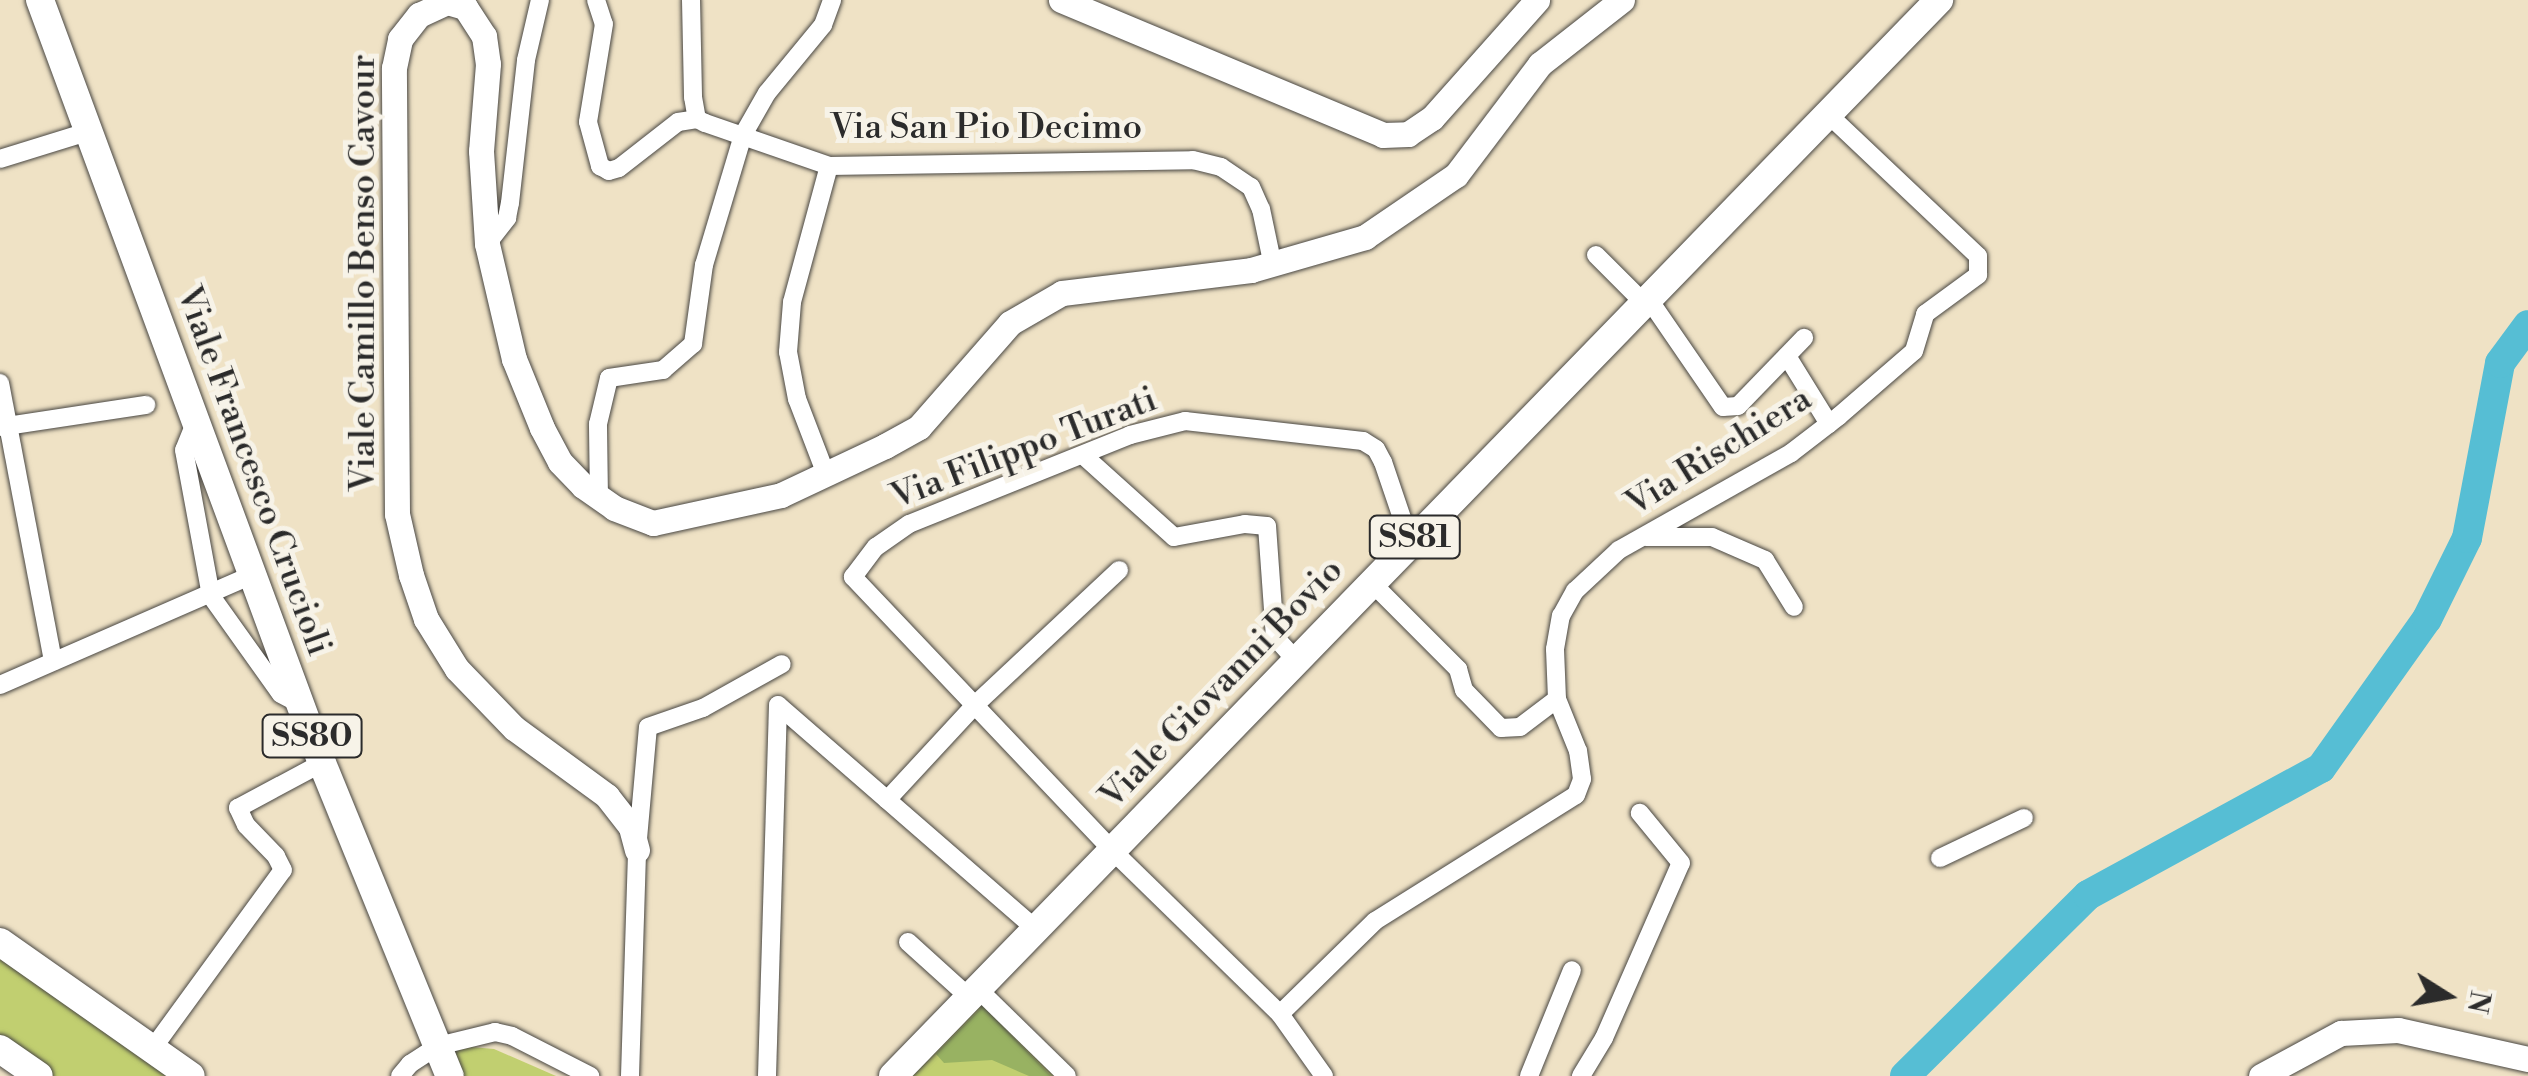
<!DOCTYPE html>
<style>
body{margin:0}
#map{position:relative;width:2528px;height:1076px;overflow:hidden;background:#efe2c5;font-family:"Libre Bodoni",serif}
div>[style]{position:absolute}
.green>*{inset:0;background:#c1cf70}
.forest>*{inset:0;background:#98b262}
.river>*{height:30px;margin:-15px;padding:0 15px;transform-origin:15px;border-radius:15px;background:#56bed4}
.roads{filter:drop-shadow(0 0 2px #484642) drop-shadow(0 0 2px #484642)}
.street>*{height:18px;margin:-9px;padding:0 9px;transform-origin:9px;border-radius:9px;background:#fff}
.secondary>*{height:25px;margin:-12.5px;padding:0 12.5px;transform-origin:12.5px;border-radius:12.5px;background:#fff}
.primary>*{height:28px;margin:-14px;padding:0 14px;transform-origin:14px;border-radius:14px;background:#fff}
span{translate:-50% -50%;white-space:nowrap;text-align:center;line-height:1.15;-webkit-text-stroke:10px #f7f3e8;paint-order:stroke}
.shield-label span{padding:2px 8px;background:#f7f3e8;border:2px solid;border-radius:8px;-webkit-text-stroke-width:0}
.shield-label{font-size:32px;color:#2b2b2b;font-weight:700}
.street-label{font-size:35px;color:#2b2b2b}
.north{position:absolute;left:2398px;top:946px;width:100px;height:100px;-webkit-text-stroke:8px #f7f3e8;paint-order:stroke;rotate:101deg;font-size:28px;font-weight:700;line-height:40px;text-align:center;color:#2b2b2b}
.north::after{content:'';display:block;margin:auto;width:35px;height:45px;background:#2b2b2b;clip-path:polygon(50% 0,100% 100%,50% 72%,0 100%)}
</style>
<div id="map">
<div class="green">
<div style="clip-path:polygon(0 950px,190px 1076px,38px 1076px,0 1049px)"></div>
<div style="clip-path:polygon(984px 1002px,1055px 1076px,911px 1076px)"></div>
<div style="clip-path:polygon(471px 1047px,494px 1049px,556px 1076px,456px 1076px,445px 1053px)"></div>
</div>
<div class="forest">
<div style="clip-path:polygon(983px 1006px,1051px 1076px,1029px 1076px,992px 1060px,944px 1063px,936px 1054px)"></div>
</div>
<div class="river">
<div style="left:1905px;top:1076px;width:257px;rotate:-44.7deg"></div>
<div style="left:2088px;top:895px;width:265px;rotate:-28.6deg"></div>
<div style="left:2321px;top:768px;width:183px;rotate:-54.6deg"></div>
<div style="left:2427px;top:619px;width:90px;rotate:-63.7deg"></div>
<div style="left:2467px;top:538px;width:178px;rotate:-79.3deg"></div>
<div style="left:2500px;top:363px;width:47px;rotate:-53.6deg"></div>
</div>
<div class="roads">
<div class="street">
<div style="left:596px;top:0;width:25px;rotate:72deg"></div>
<div style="left:604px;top:24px;width:99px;rotate:99.3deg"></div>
<div style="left:588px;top:122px;width:46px;rotate:74.7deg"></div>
<div style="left:600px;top:166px;width:10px;rotate:29deg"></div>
<div style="left:609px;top:171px;width:10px;rotate:-17deg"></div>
<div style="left:619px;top:168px;width:75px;rotate:-37.9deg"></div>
<div style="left:678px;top:122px;width:19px;rotate:-9deg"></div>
<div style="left:691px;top:0;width:97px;rotate:88.8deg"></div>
<div style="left:693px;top:97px;width:22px;rotate:80deg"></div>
<div style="left:697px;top:119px;width:9px;rotate:27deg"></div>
<div style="left:705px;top:123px;width:131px;rotate:19.1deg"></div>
<div style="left:829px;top:166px;width:364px;rotate:-0.9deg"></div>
<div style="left:1193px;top:160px;width:29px;rotate:14deg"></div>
<div style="left:1221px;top:167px;width:36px;rotate:34deg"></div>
<div style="left:1251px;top:187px;width:24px;rotate:66deg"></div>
<div style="left:1261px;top:209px;width:58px;rotate:78.1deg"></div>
<div style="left:0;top:159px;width:91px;rotate:-17.2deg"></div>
<div style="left:487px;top:244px;width:33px;rotate:-52deg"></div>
<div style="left:507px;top:218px;width:15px;rotate:-79deg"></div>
<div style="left:510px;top:203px;width:144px;rotate:-83.6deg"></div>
<div style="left:526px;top:60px;width:62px;rotate:-76.9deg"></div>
<div style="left:1596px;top:255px;width:68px;rotate:45deg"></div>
<div style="left:1648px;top:298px;width:132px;rotate:55.5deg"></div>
<div style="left:1723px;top:407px;width:15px;rotate:-4deg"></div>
<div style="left:1738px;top:406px;width:95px;rotate:-45.9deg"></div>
<div style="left:1787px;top:356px;width:80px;rotate:58.3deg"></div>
<div style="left:0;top:383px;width:283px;rotate:79.2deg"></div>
<div style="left:195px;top:423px;width:29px;rotate:112deg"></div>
<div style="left:184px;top:450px;width:148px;rotate:79.5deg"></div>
<div style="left:211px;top:596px;width:120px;rotate:54.5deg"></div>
<div style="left:281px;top:694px;width:21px;rotate:28deg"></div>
<div style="left:0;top:427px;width:148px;rotate:-8.6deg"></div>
<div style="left:1084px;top:456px;width:121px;rotate:42deg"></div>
<div style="left:1174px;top:537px;width:72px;rotate:-10.4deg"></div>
<div style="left:1245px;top:524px;width:22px;rotate:5deg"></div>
<div style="left:1267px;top:526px;width:111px;rotate:85.9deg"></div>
<div style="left:1275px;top:637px;width:31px;rotate:48deg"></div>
<div style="left:827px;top:477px;width:84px;rotate:-111deg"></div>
<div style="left:797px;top:399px;width:48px;rotate:-100.8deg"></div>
<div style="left:788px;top:352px;width:50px;rotate:-85.4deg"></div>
<div style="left:792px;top:302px;width:141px;rotate:-74.8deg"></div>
<div style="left:599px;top:499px;width:75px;rotate:-90.8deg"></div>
<div style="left:598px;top:424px;width:47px;rotate:-76.6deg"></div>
<div style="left:609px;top:378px;width:55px;rotate:-8.4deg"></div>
<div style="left:663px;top:370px;width:40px;rotate:-41deg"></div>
<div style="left:693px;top:344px;width:80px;rotate:-82.1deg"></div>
<div style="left:704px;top:265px;width:136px;rotate:-73.3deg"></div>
<div style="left:743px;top:135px;width:48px;rotate:-60.3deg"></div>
<div style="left:767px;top:93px;width:88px;rotate:-50.5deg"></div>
<div style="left:823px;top:25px;width:27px;rotate:-70deg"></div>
<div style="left:1646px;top:537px;width:66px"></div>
<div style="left:1712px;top:537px;width:58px;rotate:23.5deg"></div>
<div style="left:1765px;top:560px;width:55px;rotate:58.3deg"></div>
<div style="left:1372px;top:583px;width:122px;rotate:45deg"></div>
<div style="left:1458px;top:669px;width:22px;rotate:74deg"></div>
<div style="left:1464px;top:690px;width:53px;rotate:45.8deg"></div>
<div style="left:1501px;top:728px;width:19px;rotate:-3deg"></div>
<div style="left:1520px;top:727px;width:46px;rotate:-37.1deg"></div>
<div style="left:0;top:685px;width:275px;rotate:-23.6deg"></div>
<div style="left:778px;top:705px;width:342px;rotate:41deg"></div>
<div style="left:887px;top:800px;width:131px;rotate:-47.2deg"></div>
<div style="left:976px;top:704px;width:196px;rotate:-43.1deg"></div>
<div style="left:1940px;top:858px;width:93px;rotate:-25.5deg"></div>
<div style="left:908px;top:942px;width:84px;rotate:42.1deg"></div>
<div style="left:978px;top:989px;width:124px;rotate:44.3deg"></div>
<div style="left:1280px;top:1014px;width:133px;rotate:-44.4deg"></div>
<div style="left:1375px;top:921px;width:237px;rotate:-32.1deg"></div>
<div style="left:1576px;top:795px;width:17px;rotate:-69deg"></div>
<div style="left:1582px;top:779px;width:28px;rotate:-98deg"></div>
<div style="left:1578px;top:751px;width:56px;rotate:-112deg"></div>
<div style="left:1557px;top:699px;width:50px;rotate:-92.3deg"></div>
<div style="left:1555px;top:649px;width:34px;rotate:-80deg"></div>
<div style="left:1561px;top:616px;width:29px;rotate:-61deg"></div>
<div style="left:1575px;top:591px;width:60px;rotate:-43deg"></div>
<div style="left:1619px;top:550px;width:197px;rotate:-29.4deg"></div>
<div style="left:1791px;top:453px;width:61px;rotate:-37.6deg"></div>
<div style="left:1839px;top:416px;width:99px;rotate:-40.9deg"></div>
<div style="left:1914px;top:351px;width:39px;rotate:-73deg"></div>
<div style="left:1925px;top:314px;width:66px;rotate:-36.3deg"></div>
<div style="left:1978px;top:275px;width:19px;rotate:-90deg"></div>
<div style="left:1978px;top:256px;width:207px;rotate:-136.6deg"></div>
<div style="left:153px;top:1048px;width:220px;rotate:-53.9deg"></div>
<div style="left:283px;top:870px;width:16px;rotate:-117deg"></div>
<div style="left:276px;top:856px;width:43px;rotate:-134.1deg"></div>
<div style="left:246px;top:825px;width:19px;rotate:-115deg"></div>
<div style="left:238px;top:808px;width:95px;rotate:-28.2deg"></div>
<div style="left:400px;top:1076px;width:16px;rotate:-50deg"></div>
<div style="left:410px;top:1064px;width:33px;rotate:-33deg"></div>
<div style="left:438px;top:1046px;width:59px;rotate:-13.8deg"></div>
<div style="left:495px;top:1032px;width:17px;rotate:13deg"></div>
<div style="left:512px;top:1036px;width:88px;rotate:27.1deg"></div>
<div style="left:630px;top:1076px;width:226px;rotate:-88.2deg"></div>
<div style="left:637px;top:850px;width:123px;rotate:-84.9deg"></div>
<div style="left:648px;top:727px;width:58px;rotate:-19.1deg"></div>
<div style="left:703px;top:708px;width:90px;rotate:-29.1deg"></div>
<div style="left:767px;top:1076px;width:371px;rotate:-88.3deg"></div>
<div style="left:1324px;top:1076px;width:76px;rotate:-125.4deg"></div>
<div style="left:1280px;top:1014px;width:233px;rotate:-135.7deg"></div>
<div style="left:1113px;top:851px;width:378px;rotate:-133.5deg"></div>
<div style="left:853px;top:577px;width:38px;rotate:-53deg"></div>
<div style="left:876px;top:547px;width:40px;rotate:-34.9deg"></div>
<div style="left:909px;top:524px;width:238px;rotate:-21.9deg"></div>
<div style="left:1130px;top:435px;width:57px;rotate:-14.3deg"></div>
<div style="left:1185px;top:421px;width:179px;rotate:6.4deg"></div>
<div style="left:1363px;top:441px;width:15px;rotate:32deg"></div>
<div style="left:1376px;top:449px;width:15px;rotate:62deg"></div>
<div style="left:1383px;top:462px;width:62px;rotate:71.3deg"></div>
<div style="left:1403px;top:521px;width:20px;rotate:57deg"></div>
<div style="left:1529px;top:1076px;width:114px;rotate:-67.9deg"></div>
<div style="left:1581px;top:1076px;width:44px;rotate:-58.8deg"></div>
<div style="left:1604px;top:1038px;width:191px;rotate:-66.3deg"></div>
<div style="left:1681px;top:863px;width:65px;rotate:-129.4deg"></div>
</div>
<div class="secondary">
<div style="left:1061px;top:0;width:349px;rotate:22.7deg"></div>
<div style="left:1383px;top:135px;width:25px;rotate:-2deg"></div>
<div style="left:1408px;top:134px;width:29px;rotate:-34deg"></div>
<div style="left:1432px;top:118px;width:158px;rotate:-48.3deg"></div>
<div style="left:637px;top:850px;width:24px;rotate:-105deg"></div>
<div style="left:631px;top:827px;width:39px;rotate:-128deg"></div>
<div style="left:607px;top:796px;width:115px;rotate:-143.8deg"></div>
<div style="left:514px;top:728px;width:82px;rotate:-134deg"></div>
<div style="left:457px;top:669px;width:59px;rotate:-121.8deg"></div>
<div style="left:426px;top:619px;width:46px;rotate:-108.8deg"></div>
<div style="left:411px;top:575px;width:63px;rotate:-102.9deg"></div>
<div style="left:397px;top:514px;width:446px;rotate:-90.4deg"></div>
<div style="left:394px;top:68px;width:30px;rotate:-78deg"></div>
<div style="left:400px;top:39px;width:31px;rotate:-52deg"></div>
<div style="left:419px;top:15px;width:31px;rotate:-25deg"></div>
<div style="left:447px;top:2px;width:19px;rotate:16deg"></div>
<div style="left:465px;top:7px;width:35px;rotate:57deg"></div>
<div style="left:484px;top:36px;width:28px;rotate:82deg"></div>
<div style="left:488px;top:64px;width:87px;rotate:94.6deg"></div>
<div style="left:481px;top:151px;width:93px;rotate:86.3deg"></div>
<div style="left:487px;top:244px;width:118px;rotate:76.8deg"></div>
<div style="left:514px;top:359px;width:74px;rotate:67.9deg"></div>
<div style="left:542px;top:428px;width:38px;rotate:62deg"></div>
<div style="left:560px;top:462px;width:33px;rotate:46deg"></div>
<div style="left:583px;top:486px;width:38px;rotate:35deg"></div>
<div style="left:614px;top:508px;width:42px;rotate:21deg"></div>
<div style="left:653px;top:523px;width:131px;rotate:-12.3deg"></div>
<div style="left:781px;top:495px;width:115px;rotate:-25.2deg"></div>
<div style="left:885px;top:446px;width:39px;rotate:-29deg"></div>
<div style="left:919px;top:427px;width:138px;rotate:-48.8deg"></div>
<div style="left:1010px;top:323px;width:60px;rotate:-30deg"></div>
<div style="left:1062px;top:293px;width:190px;rotate:-6.9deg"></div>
<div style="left:1251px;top:270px;width:119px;rotate:-16.1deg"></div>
<div style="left:1365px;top:237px;width:110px;rotate:-34.3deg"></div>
<div style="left:1456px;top:175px;width:139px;rotate:-52.9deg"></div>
<div style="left:1540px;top:64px;width:104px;rotate:-38deg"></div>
<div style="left:2261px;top:1076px;width:91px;rotate:-28.3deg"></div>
<div style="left:2341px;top:1033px;width:57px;rotate:-3deg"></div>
<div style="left:2398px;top:1030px;width:133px;rotate:12.6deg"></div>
</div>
<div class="primary">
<div style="left:40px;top:0;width:813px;rotate:69.72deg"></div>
<div style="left:322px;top:763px;width:338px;rotate:67.8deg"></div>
<div style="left:0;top:942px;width:233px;rotate:35.1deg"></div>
<div style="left:0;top:1049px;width:47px;rotate:34.7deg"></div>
<div style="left:893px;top:1076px;width:1501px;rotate:-45.81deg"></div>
</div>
</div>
<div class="shield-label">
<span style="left:1415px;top:537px">SS81</span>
<span style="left:312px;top:736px">SS80</span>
</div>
<div class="street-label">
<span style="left:986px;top:128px">Via San Pio Decimo</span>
<span style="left:364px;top:273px;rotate:-90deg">Viale Camillo Benso Cavour</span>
<span style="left:1024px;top:449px;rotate:-21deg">Via Filippo Turati</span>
<span style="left:1719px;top:452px;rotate:-32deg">Via Rischiera</span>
<span style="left:253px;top:471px;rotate:70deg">Viale Francesco Crucioli</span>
<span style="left:1222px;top:684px;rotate:-46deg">Viale Giovanni Bovio</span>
</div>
<div class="north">N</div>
</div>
